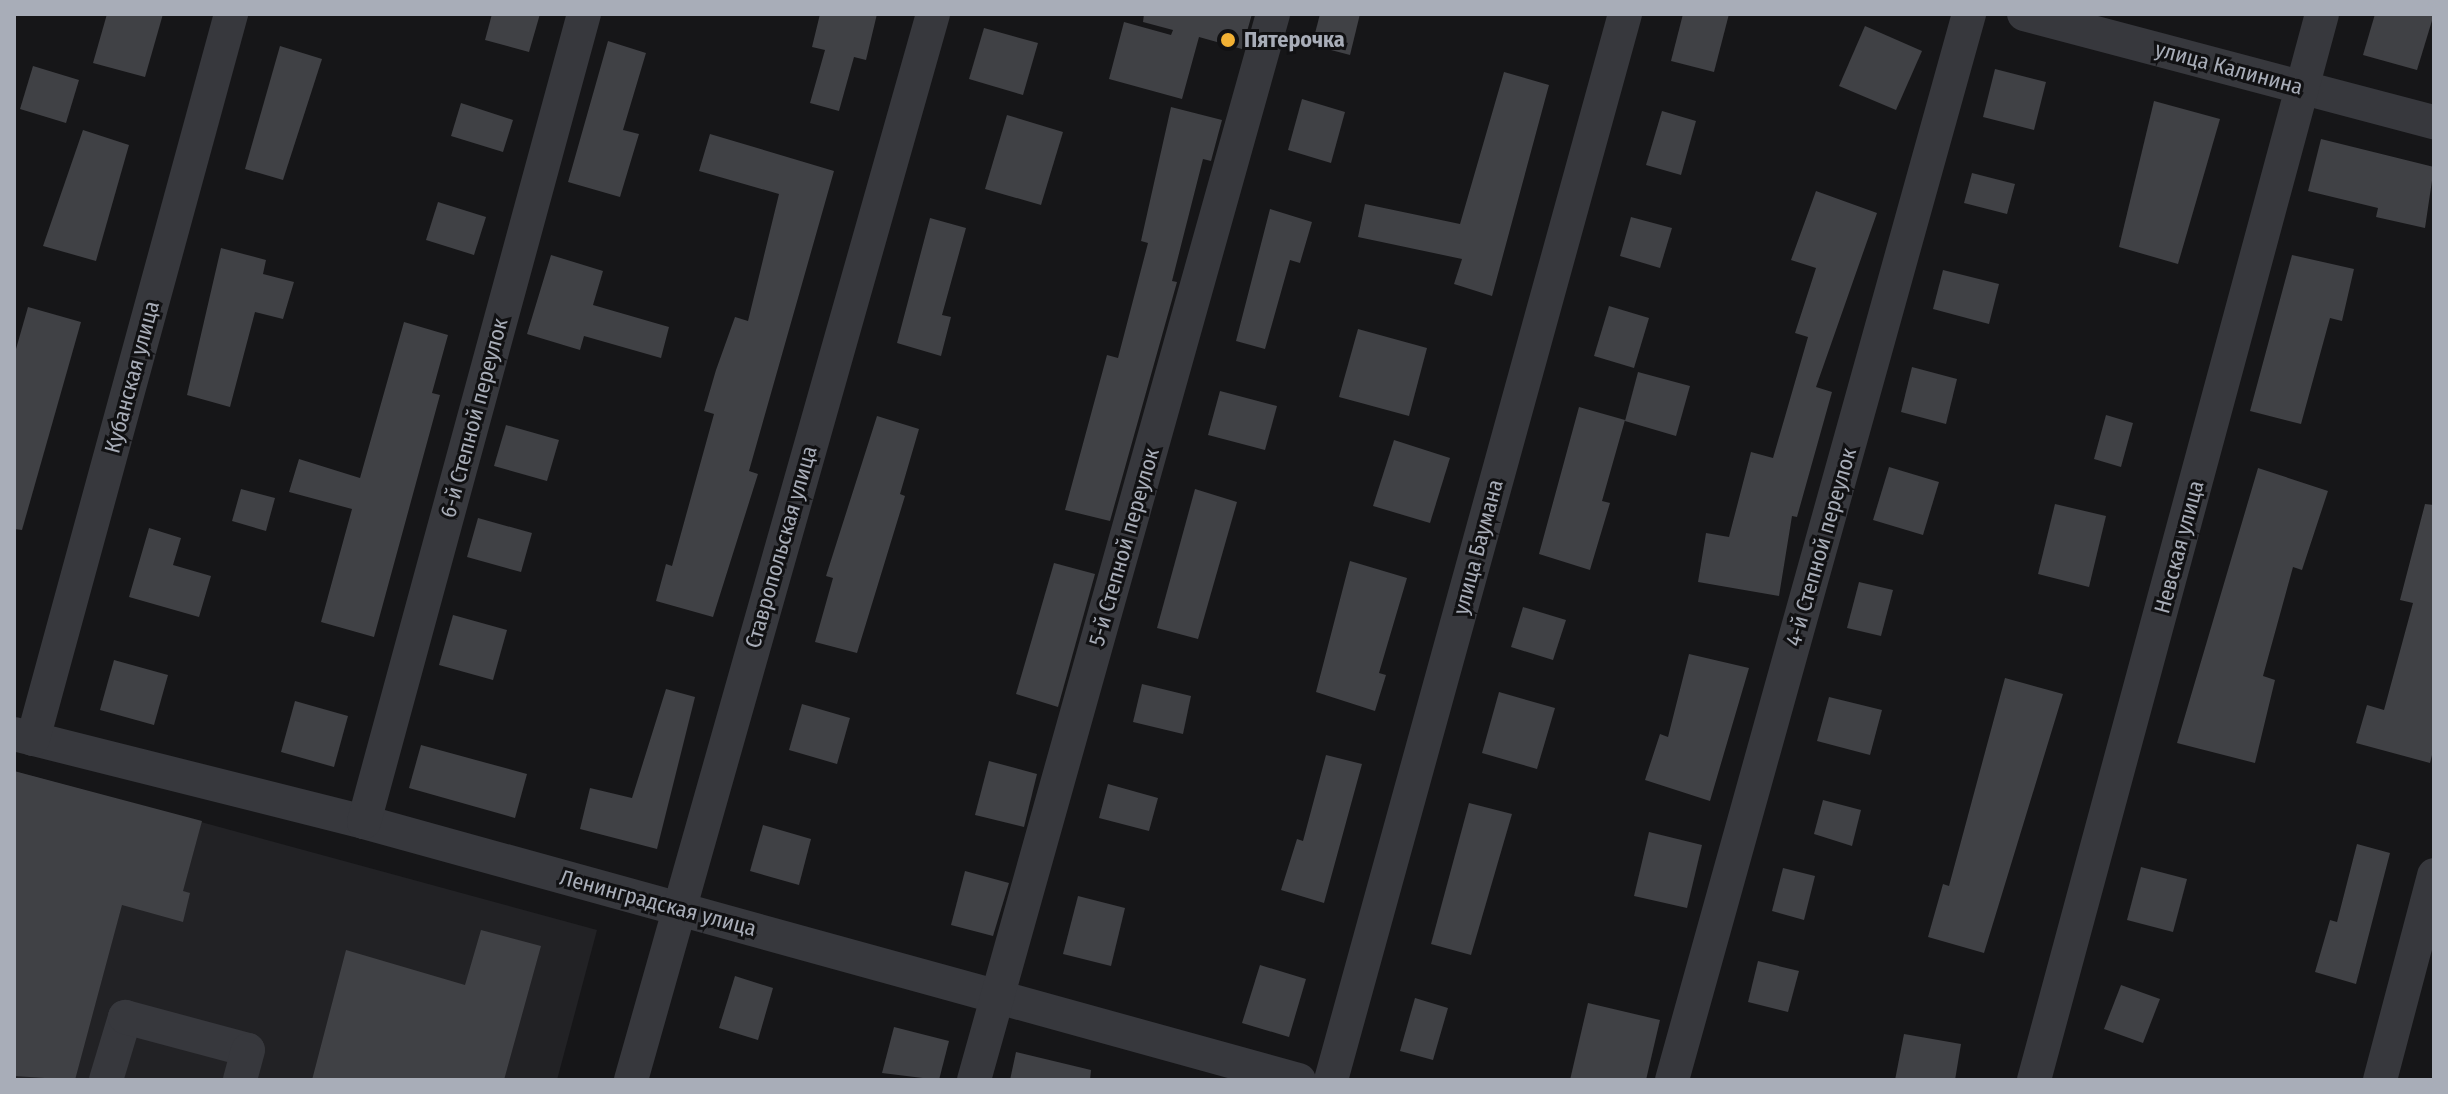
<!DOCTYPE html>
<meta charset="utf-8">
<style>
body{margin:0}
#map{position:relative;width:2448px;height:1094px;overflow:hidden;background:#161618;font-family:"Fira Sans Condensed",sans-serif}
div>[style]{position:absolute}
.built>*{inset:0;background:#222225}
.building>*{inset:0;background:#404145}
.minor>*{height:34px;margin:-17px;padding:0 17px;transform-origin:17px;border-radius:17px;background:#37383d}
.dots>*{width:22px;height:22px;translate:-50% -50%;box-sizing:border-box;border:4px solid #111113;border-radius:50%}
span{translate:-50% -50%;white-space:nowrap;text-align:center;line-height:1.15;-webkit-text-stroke:6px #111113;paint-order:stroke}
.poi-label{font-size:22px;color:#a8adb8;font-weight:700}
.left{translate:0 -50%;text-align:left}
.street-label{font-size:22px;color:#a8adb8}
.frame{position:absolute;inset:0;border:16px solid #a8adb8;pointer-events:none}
</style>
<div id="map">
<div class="built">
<div style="clip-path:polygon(14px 771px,597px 930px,557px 1080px,14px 1080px)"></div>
</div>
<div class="building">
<div style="clip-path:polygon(107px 14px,163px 14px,145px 77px,93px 63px)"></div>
<div style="clip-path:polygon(492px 14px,540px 14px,529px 52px,485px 40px)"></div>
<div style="clip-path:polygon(820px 14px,877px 14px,866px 60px,854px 57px,839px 111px,810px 103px,825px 50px,812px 47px)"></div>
<div style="clip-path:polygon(1144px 14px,1252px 14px,1242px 49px,1199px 37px,1182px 99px,1109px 79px,1124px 22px,1171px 35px,1173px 30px,1143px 22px)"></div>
<div style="clip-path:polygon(1320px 14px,1360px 14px,1350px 55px,1312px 45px)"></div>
<div style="clip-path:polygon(1683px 14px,1729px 14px,1714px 72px,1671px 61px)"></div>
<div style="clip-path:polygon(2375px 14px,2434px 14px,2417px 70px,2363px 55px)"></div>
<div style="clip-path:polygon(1865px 26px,1922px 51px,1896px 110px,1839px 86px)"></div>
<div style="clip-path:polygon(984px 28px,1038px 43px,1023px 95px,969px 79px)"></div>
<div style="clip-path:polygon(608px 41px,646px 53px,623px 130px,639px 134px,620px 197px,568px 182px)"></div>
<div style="clip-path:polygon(280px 46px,322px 59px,283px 180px,245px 169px)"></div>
<div style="clip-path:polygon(33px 66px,79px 80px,66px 123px,20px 109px)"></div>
<div style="clip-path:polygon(1995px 69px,2046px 82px,2034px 130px,1983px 117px)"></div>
<div style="clip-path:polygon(1504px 72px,1549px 85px,1492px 296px,1454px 284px,1462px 259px,1358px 237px,1365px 204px,1460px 224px)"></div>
<div style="clip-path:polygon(1302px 99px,1345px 112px,1331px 163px,1288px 150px)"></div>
<div style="clip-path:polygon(2154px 101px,2220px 119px,2178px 264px,2119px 247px)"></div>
<div style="clip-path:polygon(461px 103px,513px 120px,503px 152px,451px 136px)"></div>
<div style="clip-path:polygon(1171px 107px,1222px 120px,1211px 161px,1203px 159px,1172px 281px,1177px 282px,1110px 521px,1065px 510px,1107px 355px,1118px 358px,1148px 243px,1141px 241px)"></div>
<div style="clip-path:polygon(1662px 111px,1696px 121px,1681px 175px,1646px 165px)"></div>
<div style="clip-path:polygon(1007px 115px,1063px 132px,1041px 205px,985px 189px)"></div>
<div style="clip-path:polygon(83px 130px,129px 145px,96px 261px,43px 246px)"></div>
<div style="clip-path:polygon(710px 134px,834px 171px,749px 471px,758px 474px,713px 617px,656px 601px,666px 564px,672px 566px,714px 414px,704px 411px,716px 370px,735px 317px,748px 321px,779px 194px,699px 171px)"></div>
<div style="clip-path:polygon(2321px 139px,2434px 167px,2425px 228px,2376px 217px,2378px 208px,2308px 191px)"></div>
<div style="clip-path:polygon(1972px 173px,2015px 184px,2007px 214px,1964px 203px)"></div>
<div style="clip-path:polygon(1816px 191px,1877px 213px,1816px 387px,1832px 392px,1797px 517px,1792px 516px,1779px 596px,1698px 582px,1706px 533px,1729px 537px,1751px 452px,1773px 458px,1808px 337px,1795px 333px,1816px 268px,1791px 260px)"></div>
<div style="clip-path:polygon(438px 202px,486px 217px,474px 255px,426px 240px)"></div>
<div style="clip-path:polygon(1270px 209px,1312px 222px,1300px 263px,1290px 260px,1265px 349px,1236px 341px)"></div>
<div style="clip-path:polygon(1631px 217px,1672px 228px,1660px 268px,1620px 256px)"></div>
<div style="clip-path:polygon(930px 218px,966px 228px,942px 315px,951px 317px,941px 356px,897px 343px)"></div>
<div style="clip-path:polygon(221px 248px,266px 260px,263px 274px,294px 282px,283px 319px,255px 312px,230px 407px,187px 395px)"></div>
<div style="clip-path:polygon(551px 255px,603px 271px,593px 305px,669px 327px,661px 358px,584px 336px,580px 350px,527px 334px)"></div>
<div style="clip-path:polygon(2292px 255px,2354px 269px,2342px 321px,2330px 318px,2301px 424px,2250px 411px)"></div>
<div style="clip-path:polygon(1943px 270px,1999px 284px,1989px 324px,1933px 309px)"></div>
<div style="clip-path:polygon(1609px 306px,1649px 318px,1634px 368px,1594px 356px)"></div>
<div style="clip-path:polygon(28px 307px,81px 322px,22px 530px,14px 529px,14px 356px)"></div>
<div style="clip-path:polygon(404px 322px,448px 335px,432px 393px,440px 395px,374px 637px,321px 622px,352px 509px,289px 492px,299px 459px,360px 478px)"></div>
<div style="clip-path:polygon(1358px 329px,1427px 348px,1409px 416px,1339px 397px)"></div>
<div style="clip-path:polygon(1912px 367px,1957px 379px,1946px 424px,1901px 412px)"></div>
<div style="clip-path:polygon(1638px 372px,1690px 386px,1676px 436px,1625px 421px)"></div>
<div style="clip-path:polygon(1220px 391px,1277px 406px,1265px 450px,1208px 435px)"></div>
<div style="clip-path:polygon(1579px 407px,1625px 420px,1602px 501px,1610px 503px,1590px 570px,1539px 554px)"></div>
<div style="clip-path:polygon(2106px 415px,2133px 423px,2121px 467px,2094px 459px)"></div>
<div style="clip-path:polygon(877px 416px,919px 429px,900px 494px,905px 496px,857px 653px,815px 642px,833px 578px,826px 576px)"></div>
<div style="clip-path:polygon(506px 425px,559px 440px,547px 481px,494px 466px)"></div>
<div style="clip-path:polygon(1394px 440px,1450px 458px,1430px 523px,1373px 506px)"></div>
<div style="clip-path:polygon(1889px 467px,1939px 482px,1923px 535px,1873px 520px)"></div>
<div style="clip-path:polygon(2258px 468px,2328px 491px,2302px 570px,2293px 567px,2263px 676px,2275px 680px,2255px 763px,2177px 743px)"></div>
<div style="clip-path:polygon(241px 489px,275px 498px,266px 531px,232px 521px)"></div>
<div style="clip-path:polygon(1195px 489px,1237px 502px,1198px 639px,1157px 628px)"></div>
<div style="clip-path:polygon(2055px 504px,2106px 516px,2089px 587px,2038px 574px)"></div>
<div style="clip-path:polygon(2425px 504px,2434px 505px,2434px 747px,2430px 763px,2356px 743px,2367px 705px,2384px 710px,2413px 603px,2400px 600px)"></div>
<div style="clip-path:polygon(478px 518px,532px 533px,521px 572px,467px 557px)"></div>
<div style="clip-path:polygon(149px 528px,181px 538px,173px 565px,211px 576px,199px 617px,129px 597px)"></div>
<div style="clip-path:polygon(1350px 561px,1407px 578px,1379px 673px,1386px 675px,1375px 711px,1316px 692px)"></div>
<div style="clip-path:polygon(1054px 563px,1095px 574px,1058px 707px,1016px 694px)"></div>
<div style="clip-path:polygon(1859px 582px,1893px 590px,1881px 636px,1847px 628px)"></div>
<div style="clip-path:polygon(1523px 607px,1566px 620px,1553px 660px,1511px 647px)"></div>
<div style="clip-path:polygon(453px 615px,507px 630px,493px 680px,439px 665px)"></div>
<div style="clip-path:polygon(1689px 654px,1749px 668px,1710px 801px,1645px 780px,1660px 734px,1668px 737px)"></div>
<div style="clip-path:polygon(114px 660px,168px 675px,154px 725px,100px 710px)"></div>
<div style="clip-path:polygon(2005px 678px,2063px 694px,1984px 953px,1928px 937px,1943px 884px,1949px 886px)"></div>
<div style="clip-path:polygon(1142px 684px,1191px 696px,1183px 734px,1133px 722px)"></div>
<div style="clip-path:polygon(666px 689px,695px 697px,657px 849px,580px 829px,590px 788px,632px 798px)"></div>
<div style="clip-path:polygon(1499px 692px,1555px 708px,1537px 769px,1482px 753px)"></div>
<div style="clip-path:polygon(1829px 697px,1882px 710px,1870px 755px,1817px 741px)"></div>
<div style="clip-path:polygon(295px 701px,348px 716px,334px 767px,281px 752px)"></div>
<div style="clip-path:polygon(802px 704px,850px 718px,837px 764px,789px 750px)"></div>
<div style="clip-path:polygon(421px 745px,527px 774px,515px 818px,409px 788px)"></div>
<div style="clip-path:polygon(1326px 755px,1362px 764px,1324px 903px,1281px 890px,1297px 839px,1303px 841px)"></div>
<div style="clip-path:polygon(989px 761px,1037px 774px,1024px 827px,975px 815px)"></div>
<div style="clip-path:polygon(14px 771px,202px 821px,183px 891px,190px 893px,183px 922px,122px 905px,75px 1080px,14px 1076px)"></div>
<div style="clip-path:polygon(1108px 784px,1158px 798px,1149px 831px,1099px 818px)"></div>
<div style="clip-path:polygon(1823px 800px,1861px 810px,1852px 846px,1814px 834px)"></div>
<div style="clip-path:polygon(1469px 803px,1512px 814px,1471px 955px,1431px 944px)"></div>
<div style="clip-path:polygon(763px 825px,811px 839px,799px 885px,750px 871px)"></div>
<div style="clip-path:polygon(1649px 832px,1702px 845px,1687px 908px,1634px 896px)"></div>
<div style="clip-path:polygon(2357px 844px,2390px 853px,2356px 984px,2315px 972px,2330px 920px,2337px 922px)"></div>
<div style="clip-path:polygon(2141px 867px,2187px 879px,2173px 932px,2127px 920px)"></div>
<div style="clip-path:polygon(1783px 868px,1815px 876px,1804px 920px,1772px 911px)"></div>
<div style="clip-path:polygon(965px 871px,1009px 883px,993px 936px,951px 925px)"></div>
<div style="clip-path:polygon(1078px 896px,1125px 908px,1111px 966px,1063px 954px)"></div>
<div style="clip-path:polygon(481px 930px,541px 946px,504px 1080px,312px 1080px,346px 950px,465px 985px)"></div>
<div style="clip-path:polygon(1758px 961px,1799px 971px,1788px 1012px,1748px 1002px)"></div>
<div style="clip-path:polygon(1260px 965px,1306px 979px,1289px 1037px,1242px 1023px)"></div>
<div style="clip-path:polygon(735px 976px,773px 988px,758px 1040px,719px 1028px)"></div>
<div style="clip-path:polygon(2121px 985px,2160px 999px,2143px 1043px,2104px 1029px)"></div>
<div style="clip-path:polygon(1415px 998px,1448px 1008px,1433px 1060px,1400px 1051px)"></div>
<div style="clip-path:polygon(1588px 1003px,1660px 1020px,1646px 1080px,1570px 1080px)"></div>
<div style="clip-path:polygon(894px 1027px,949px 1041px,939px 1080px,882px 1073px)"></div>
<div style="clip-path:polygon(1904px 1034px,1961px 1044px,1955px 1080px,1895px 1080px)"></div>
<div style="clip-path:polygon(1016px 1052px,1091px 1070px,1090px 1080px,1010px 1080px)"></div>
</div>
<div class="minor">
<div style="left:2024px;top:14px;width:424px;rotate:14.8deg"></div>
<div style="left:14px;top:734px;width:361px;rotate:14.1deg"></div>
<div style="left:364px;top:822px;width:970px;rotate:15.43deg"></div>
<div style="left:33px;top:739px;width:752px;rotate:-74.72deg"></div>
<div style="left:364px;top:822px;width:837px;rotate:-74.77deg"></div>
<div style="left:106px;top:1080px;width:66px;rotate:-73.2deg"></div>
<div style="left:125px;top:1017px;width:127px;rotate:15deg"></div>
<div style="left:248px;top:1050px;width:31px;rotate:105deg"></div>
<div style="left:631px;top:1080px;width:1108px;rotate:-74.18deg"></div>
<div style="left:974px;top:1080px;width:1107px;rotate:-74.33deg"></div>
<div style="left:1331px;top:1080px;width:1106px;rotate:-74.58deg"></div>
<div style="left:1672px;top:1080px;width:1107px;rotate:-74.43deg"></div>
<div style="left:2034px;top:1080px;width:1104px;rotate:-74.88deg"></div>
<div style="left:2380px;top:1080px;width:212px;rotate:-75.2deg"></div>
</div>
<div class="dots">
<div style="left:1228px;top:40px;background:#f2b134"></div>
</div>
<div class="poi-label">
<span class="left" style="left:1244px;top:40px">Пятерочка</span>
</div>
<div class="street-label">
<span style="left:2229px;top:68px;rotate:15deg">улица Калинина</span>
<span style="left:132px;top:377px;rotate:-75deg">Кубанская улица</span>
<span style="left:474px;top:418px;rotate:-75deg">6-й Степной переулок</span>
<span style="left:781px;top:547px;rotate:-74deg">Ставропольская улица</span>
<span style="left:1124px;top:547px;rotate:-74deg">5-й Степной переулок</span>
<span style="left:1478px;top:547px;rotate:-75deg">улица Баумана</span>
<span style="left:1821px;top:547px;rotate:-74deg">4-й Степной переулок</span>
<span style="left:2179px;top:547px;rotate:-75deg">Невская улица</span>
<span style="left:658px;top:903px;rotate:15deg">Ленинградская улица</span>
</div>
<div class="frame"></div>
</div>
